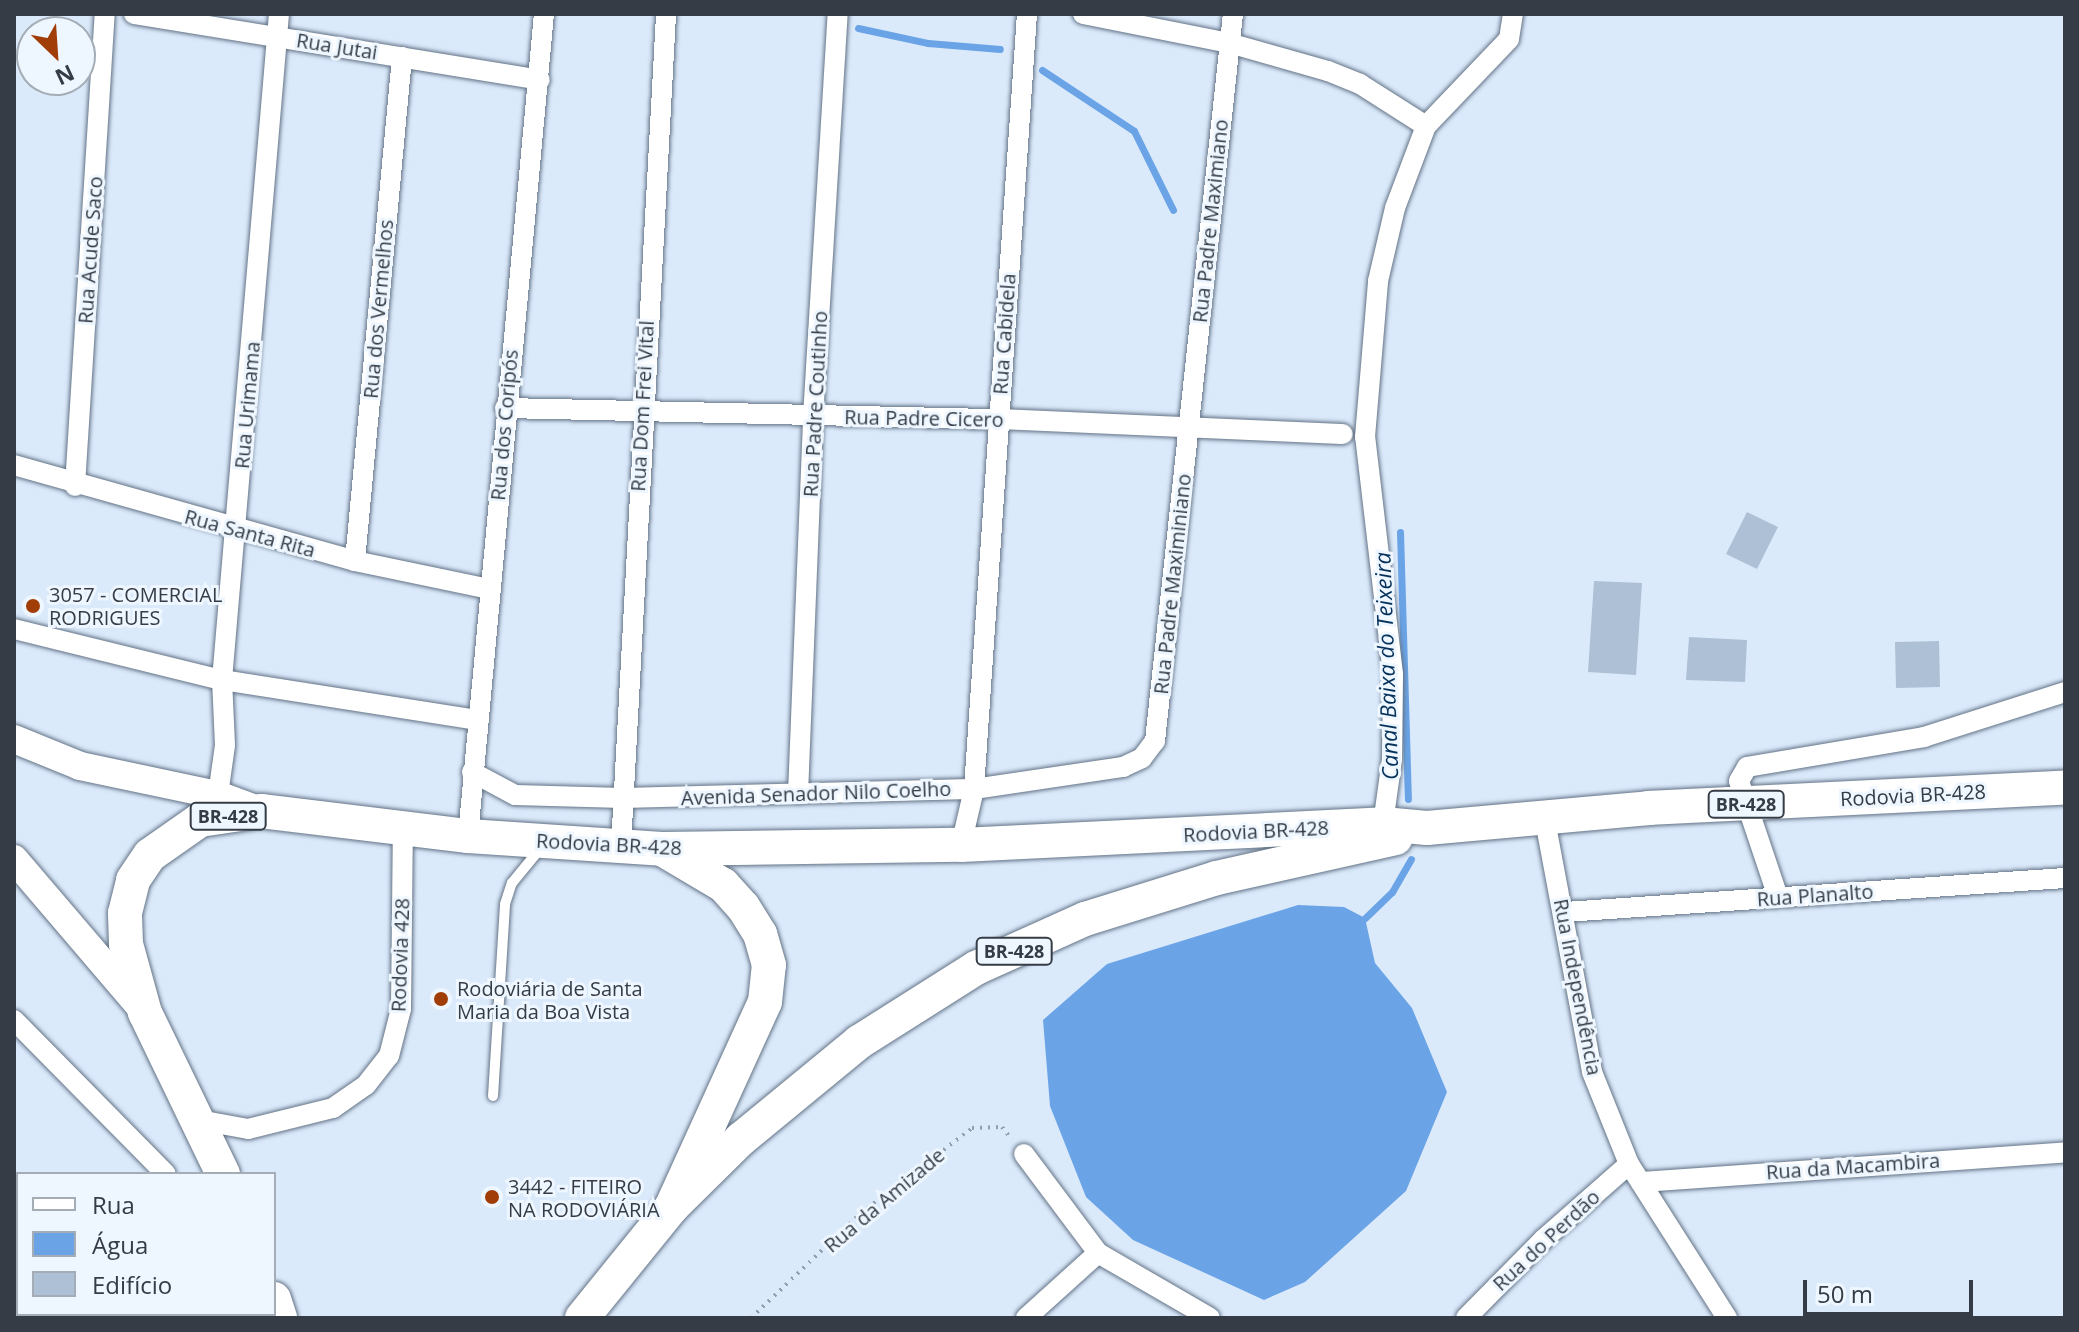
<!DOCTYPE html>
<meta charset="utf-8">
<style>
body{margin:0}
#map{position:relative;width:2079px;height:1332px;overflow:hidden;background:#dbeafb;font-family:"Open Sans",sans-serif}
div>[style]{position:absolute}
.green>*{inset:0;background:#bedaf9}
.water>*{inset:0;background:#6aa4e6}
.stream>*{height:7px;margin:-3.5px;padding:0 3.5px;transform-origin:3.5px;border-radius:3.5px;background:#6aa4e6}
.building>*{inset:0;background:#aec0d5}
.path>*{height:4px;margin-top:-2px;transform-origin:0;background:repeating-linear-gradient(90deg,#939fac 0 2px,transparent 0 8px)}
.roads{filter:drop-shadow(0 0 2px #637386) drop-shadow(0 0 2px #637386)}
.service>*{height:10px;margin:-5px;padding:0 5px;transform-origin:5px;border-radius:5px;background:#fff}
.minor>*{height:20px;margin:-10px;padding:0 10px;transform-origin:10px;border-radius:10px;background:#fff}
.secondary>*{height:28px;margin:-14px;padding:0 14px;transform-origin:14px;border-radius:14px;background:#fff}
.trunk>*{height:34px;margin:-17px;padding:0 17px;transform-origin:17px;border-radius:17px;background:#fff}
.dots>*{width:22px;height:22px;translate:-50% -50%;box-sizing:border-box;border:4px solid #eef6ff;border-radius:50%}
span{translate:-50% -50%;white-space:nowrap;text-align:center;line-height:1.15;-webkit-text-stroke:6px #eef6ff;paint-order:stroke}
.shield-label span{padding:2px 6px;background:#eef6ff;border:2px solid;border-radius:6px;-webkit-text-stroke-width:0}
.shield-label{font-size:18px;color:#353c45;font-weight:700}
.street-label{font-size:20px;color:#353c45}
.poi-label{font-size:20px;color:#353c45}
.left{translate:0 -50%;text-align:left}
.water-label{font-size:22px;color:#05315a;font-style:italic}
.frame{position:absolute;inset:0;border:16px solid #353c45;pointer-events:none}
.legend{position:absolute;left:16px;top:1172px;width:260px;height:144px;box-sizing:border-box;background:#eef6ff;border:2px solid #a4acb5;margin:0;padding:10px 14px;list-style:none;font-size:24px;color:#353c45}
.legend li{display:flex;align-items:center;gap:16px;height:40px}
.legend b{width:40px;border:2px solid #a4acb5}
.north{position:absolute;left:16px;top:16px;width:80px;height:80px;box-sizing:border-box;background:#eef6ff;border:2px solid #a4acb5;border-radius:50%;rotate:155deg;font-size:22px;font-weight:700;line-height:32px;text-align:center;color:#353c45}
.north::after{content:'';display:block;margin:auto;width:28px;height:36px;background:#a13e08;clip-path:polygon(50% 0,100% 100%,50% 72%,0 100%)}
.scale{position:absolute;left:1803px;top:1280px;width:170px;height:36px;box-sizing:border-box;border:4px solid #353c45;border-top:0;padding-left:10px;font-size:24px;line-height:28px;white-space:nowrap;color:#353c45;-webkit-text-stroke:6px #eef6ff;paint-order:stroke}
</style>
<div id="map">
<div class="green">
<div style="clip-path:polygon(14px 1186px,18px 1314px,145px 1318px,14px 1318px)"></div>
</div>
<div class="water">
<div style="clip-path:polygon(1298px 905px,1344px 907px,1365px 918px,1375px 963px,1412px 1008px,1447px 1092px,1406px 1191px,1305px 1282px,1264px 1300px,1133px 1240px,1086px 1197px,1050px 1106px,1043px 1020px,1107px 964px)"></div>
</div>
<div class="stream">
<div style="left:858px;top:28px;width:72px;rotate:12.1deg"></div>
<div style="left:928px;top:43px;width:72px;rotate:4.8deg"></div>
<div style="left:1042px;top:70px;width:110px;rotate:33.5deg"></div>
<div style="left:1134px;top:131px;width:88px;rotate:63.7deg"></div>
<div style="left:1400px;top:532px;width:267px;rotate:88.3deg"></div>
<div style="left:1365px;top:918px;width:37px;rotate:-44deg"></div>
<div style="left:1392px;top:892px;width:38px;rotate:-60deg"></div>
</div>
<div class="building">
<div style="clip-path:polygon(1747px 512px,1778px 527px,1757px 569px,1726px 554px)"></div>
<div style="clip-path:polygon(1594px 581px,1642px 583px,1636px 675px,1588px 672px)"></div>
<div style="clip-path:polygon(1689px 637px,1747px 640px,1745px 682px,1686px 680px)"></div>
<div style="clip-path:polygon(1939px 641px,1940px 687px,1896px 688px,1895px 642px)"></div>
</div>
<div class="path">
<div style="left:751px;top:1318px;width:152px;rotate:-43.7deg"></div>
<div style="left:861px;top:1213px;width:140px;rotate:-37.4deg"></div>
<div style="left:972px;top:1128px;width:30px;rotate:-2deg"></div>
<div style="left:1002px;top:1127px;width:16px;rotate:52deg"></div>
</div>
<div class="roads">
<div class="service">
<div style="left:493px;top:1096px;width:192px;rotate:-86.4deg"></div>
<div style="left:505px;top:904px;width:22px;rotate:-72deg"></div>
<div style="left:512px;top:883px;width:43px;rotate:-50.7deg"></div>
</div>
<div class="minor">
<div style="left:134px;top:14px;width:411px;rotate:9.2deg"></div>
<div style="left:1083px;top:14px;width:149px;rotate:11.2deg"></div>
<div style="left:1229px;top:43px;width:103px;rotate:15.8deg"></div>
<div style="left:1328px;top:71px;width:35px;rotate:22deg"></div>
<div style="left:1360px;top:84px;width:78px;rotate:32.5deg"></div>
<div style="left:505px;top:408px;width:493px;rotate:1.3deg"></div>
<div style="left:998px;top:419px;width:345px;rotate:2.5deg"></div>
<div style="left:14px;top:465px;width:354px;rotate:15.7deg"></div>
<div style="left:355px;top:561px;width:137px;rotate:11.8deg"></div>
<div style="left:75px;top:486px;width:473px;rotate:-86.4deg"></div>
<div style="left:355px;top:561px;width:506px;rotate:-84.67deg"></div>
<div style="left:14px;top:629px;width:214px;rotate:13.8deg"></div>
<div style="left:222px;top:680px;width:259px;rotate:8.9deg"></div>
<div style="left:472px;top:772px;width:49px;rotate:28.1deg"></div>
<div style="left:515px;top:795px;width:108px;rotate:1.6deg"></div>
<div style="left:623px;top:798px;width:351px;rotate:-1.5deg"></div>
<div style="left:974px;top:789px;width:151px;rotate:-8.4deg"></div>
<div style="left:1123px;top:767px;width:21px;rotate:-25deg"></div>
<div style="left:1142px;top:758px;width:21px;rotate:-53deg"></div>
<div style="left:1155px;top:741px;width:731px;rotate:-83.88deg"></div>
<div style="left:798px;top:794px;width:377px;rotate:-87.7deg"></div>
<div style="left:813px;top:417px;width:404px;rotate:-86.5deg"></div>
<div style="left:218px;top:795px;width:50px;rotate:-82deg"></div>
<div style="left:225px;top:745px;width:65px;rotate:-92.6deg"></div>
<div style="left:222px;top:680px;width:668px;rotate:-85.11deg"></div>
<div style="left:1544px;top:815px;width:261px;rotate:79.4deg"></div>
<div style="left:1592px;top:1072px;width:99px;rotate:68.1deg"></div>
<div style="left:1629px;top:1164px;width:183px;rotate:57.5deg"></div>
<div style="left:1383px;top:824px;width:66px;rotate:-82.1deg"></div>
<div style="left:1392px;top:759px;width:85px;rotate:-89.3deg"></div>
<div style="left:1393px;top:674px;width:239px;rotate:-96.7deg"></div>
<div style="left:1365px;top:437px;width:157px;rotate:-85.2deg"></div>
<div style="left:1378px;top:281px;width:75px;rotate:-76.9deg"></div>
<div style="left:1395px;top:208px;width:88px;rotate:-69.3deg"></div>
<div style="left:1426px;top:126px;width:120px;rotate:-46.3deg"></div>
<div style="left:1509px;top:39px;width:25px;rotate:-81deg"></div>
<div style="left:468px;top:836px;width:826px;rotate:-84.72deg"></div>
<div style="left:961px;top:845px;width:57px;rotate:-76.9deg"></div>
<div style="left:974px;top:789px;width:777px;rotate:-86.09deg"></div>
<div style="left:621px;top:846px;width:833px;rotate:-86.9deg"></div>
<div style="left:1778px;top:897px;width:122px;rotate:-108.6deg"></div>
<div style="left:1739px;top:781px;width:16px;rotate:-60deg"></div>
<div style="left:1747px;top:767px;width:180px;rotate:-9.6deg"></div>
<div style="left:1924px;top:737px;width:148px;rotate:-17.7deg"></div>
<div style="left:1565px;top:912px;width:501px;rotate:-3.89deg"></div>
<div style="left:14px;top:1020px;width:216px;rotate:45.4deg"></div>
<div style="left:199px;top:1120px;width:50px;rotate:10.4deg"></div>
<div style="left:248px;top:1129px;width:88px;rotate:-13.9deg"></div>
<div style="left:333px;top:1108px;width:40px;rotate:-34.9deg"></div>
<div style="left:366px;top:1085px;width:37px;rotate:-52deg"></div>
<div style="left:389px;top:1056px;width:49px;rotate:-75.7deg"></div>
<div style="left:401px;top:1009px;width:180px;rotate:-89.4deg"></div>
<div style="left:1024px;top:1154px;width:124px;rotate:53.2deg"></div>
<div style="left:1098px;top:1253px;width:129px;rotate:30.1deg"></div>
<div style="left:1641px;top:1182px;width:425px;rotate:-4deg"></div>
<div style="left:241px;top:1314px;width:4px;rotate:76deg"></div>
<div style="left:1026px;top:1318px;width:97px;rotate:-42.1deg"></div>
<div style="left:1466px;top:1318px;width:111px;rotate:-45.4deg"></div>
<div style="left:1544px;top:1239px;width:113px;rotate:-41.4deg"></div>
</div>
<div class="secondary">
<div style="left:14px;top:739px;width:71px;rotate:22.2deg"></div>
<div style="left:80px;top:766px;width:141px;rotate:11.9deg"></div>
<div style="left:218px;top:795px;width:46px;rotate:20.4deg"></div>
<div style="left:14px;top:859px;width:199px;rotate:49.5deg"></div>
</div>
<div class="trunk">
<div style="left:223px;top:1174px;width:179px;rotate:-115.8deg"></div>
<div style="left:145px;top:1013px;width:72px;rotate:-105.4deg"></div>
<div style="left:126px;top:944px;width:31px;rotate:-92deg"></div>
<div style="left:125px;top:913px;width:34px;rotate:-76deg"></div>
<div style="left:133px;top:880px;width:30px;rotate:-56deg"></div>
<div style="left:150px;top:855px;width:61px;rotate:-35deg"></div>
<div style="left:200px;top:820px;width:62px;rotate:-8.4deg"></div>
<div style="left:261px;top:811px;width:209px;rotate:6.9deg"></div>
<div style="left:468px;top:836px;width:194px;rotate:3.8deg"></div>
<div style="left:662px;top:849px;width:299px;rotate:-0.8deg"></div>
<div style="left:961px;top:845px;width:423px;rotate:-2.8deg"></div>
<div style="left:1383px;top:824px;width:44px;rotate:5.2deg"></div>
<div style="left:1427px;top:828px;width:223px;rotate:-5.1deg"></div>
<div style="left:1649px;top:808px;width:416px;rotate:-2.8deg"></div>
<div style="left:671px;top:1208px;width:98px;rotate:-44.6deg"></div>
<div style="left:741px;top:1139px;width:153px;rotate:-39.4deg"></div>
<div style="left:859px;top:1042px;width:138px;rotate:-32.3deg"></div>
<div style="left:976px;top:968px;width:120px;rotate:-24.2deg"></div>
<div style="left:1085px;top:919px;width:138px;rotate:-17.3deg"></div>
<div style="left:1217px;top:878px;width:183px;rotate:-12.6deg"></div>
<div style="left:274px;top:1299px;width:20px;rotate:72deg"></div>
<div style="left:582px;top:1318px;width:141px;rotate:-51deg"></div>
<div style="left:671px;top:1208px;width:226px;rotate:-65.5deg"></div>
<div style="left:765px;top:1002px;width:37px;rotate:-84deg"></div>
<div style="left:769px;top:965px;width:32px;rotate:-106deg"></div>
<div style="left:760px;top:934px;width:32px;rotate:-122deg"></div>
<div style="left:743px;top:907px;width:30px;rotate:-132deg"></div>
<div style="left:723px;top:885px;width:71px;rotate:-149.5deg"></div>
</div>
</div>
<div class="dots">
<div style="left:33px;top:606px;background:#a13e08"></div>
<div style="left:441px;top:999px;background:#a13e08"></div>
<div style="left:492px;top:1197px;background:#a13e08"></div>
</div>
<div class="shield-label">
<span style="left:1746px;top:804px">BR-428</span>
<span style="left:228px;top:816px">BR-428</span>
<span style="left:1014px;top:951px">BR-428</span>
</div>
<div class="street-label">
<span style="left:337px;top:46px;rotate:9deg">Rua Jutai</span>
<span style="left:1210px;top:221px;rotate:-84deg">Rua Padre Maximiano</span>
<span style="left:90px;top:250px;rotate:-86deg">Rua Acude Saco</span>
<span style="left:378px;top:309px;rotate:-85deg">Rua dos Vermelhos</span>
<span style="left:1004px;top:334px;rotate:-86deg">Rua Cabidela</span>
<span style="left:815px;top:404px;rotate:-87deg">Rua Padre Coutinho</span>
<span style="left:247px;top:405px;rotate:-85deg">Rua Urimama</span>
<span style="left:642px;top:406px;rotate:-87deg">Rua Dom Frei Vital</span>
<span style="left:924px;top:418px;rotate:1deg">Rua Padre Cicero</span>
<span style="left:504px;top:425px;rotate:-85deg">Rua dos Coripós</span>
<span style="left:250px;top:533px;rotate:15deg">Rua Santa Rita</span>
<span style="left:1172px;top:584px;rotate:-84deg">Rua Padre Maximiniano</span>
<span style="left:816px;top:793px;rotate:-2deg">Avenida Senador Nilo Coelho</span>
<span style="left:1913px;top:795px;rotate:-3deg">Rodovia BR-428</span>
<span style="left:1256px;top:831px;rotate:-3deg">Rodovia BR-428</span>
<span style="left:609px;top:844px;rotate:3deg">Rodovia BR-428</span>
<span style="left:1815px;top:895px;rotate:-4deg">Rua Planalto</span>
<span style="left:400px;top:955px;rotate:-88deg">Rodovia 428</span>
<span style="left:1578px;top:987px;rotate:79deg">Rua Independência</span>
<span style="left:1853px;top:1166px;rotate:-4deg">Rua da Macambira</span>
<span style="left:884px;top:1200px;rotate:-40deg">Rua da Amizade</span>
<span style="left:1546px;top:1240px;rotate:-43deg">Rua do Perdão</span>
</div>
<div class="poi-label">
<span class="left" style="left:49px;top:606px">3057 - COMERCIAL<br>RODRIGUES</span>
<span class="left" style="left:457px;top:1000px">Rodoviária de Santa<br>Maria da Boa Vista</span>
<span class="left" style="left:508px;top:1198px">3442 - FITEIRO<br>NA RODOVIÁRIA</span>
</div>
<div class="water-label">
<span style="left:1386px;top:666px;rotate:-92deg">Canal Baixa do Teixeira</span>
</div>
<div class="frame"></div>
<ul class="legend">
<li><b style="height:10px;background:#fff"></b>Rua</li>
<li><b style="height:22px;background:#6aa4e6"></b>Água</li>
<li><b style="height:22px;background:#aec0d5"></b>Edifício</li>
</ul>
<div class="north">N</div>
<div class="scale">50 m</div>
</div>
